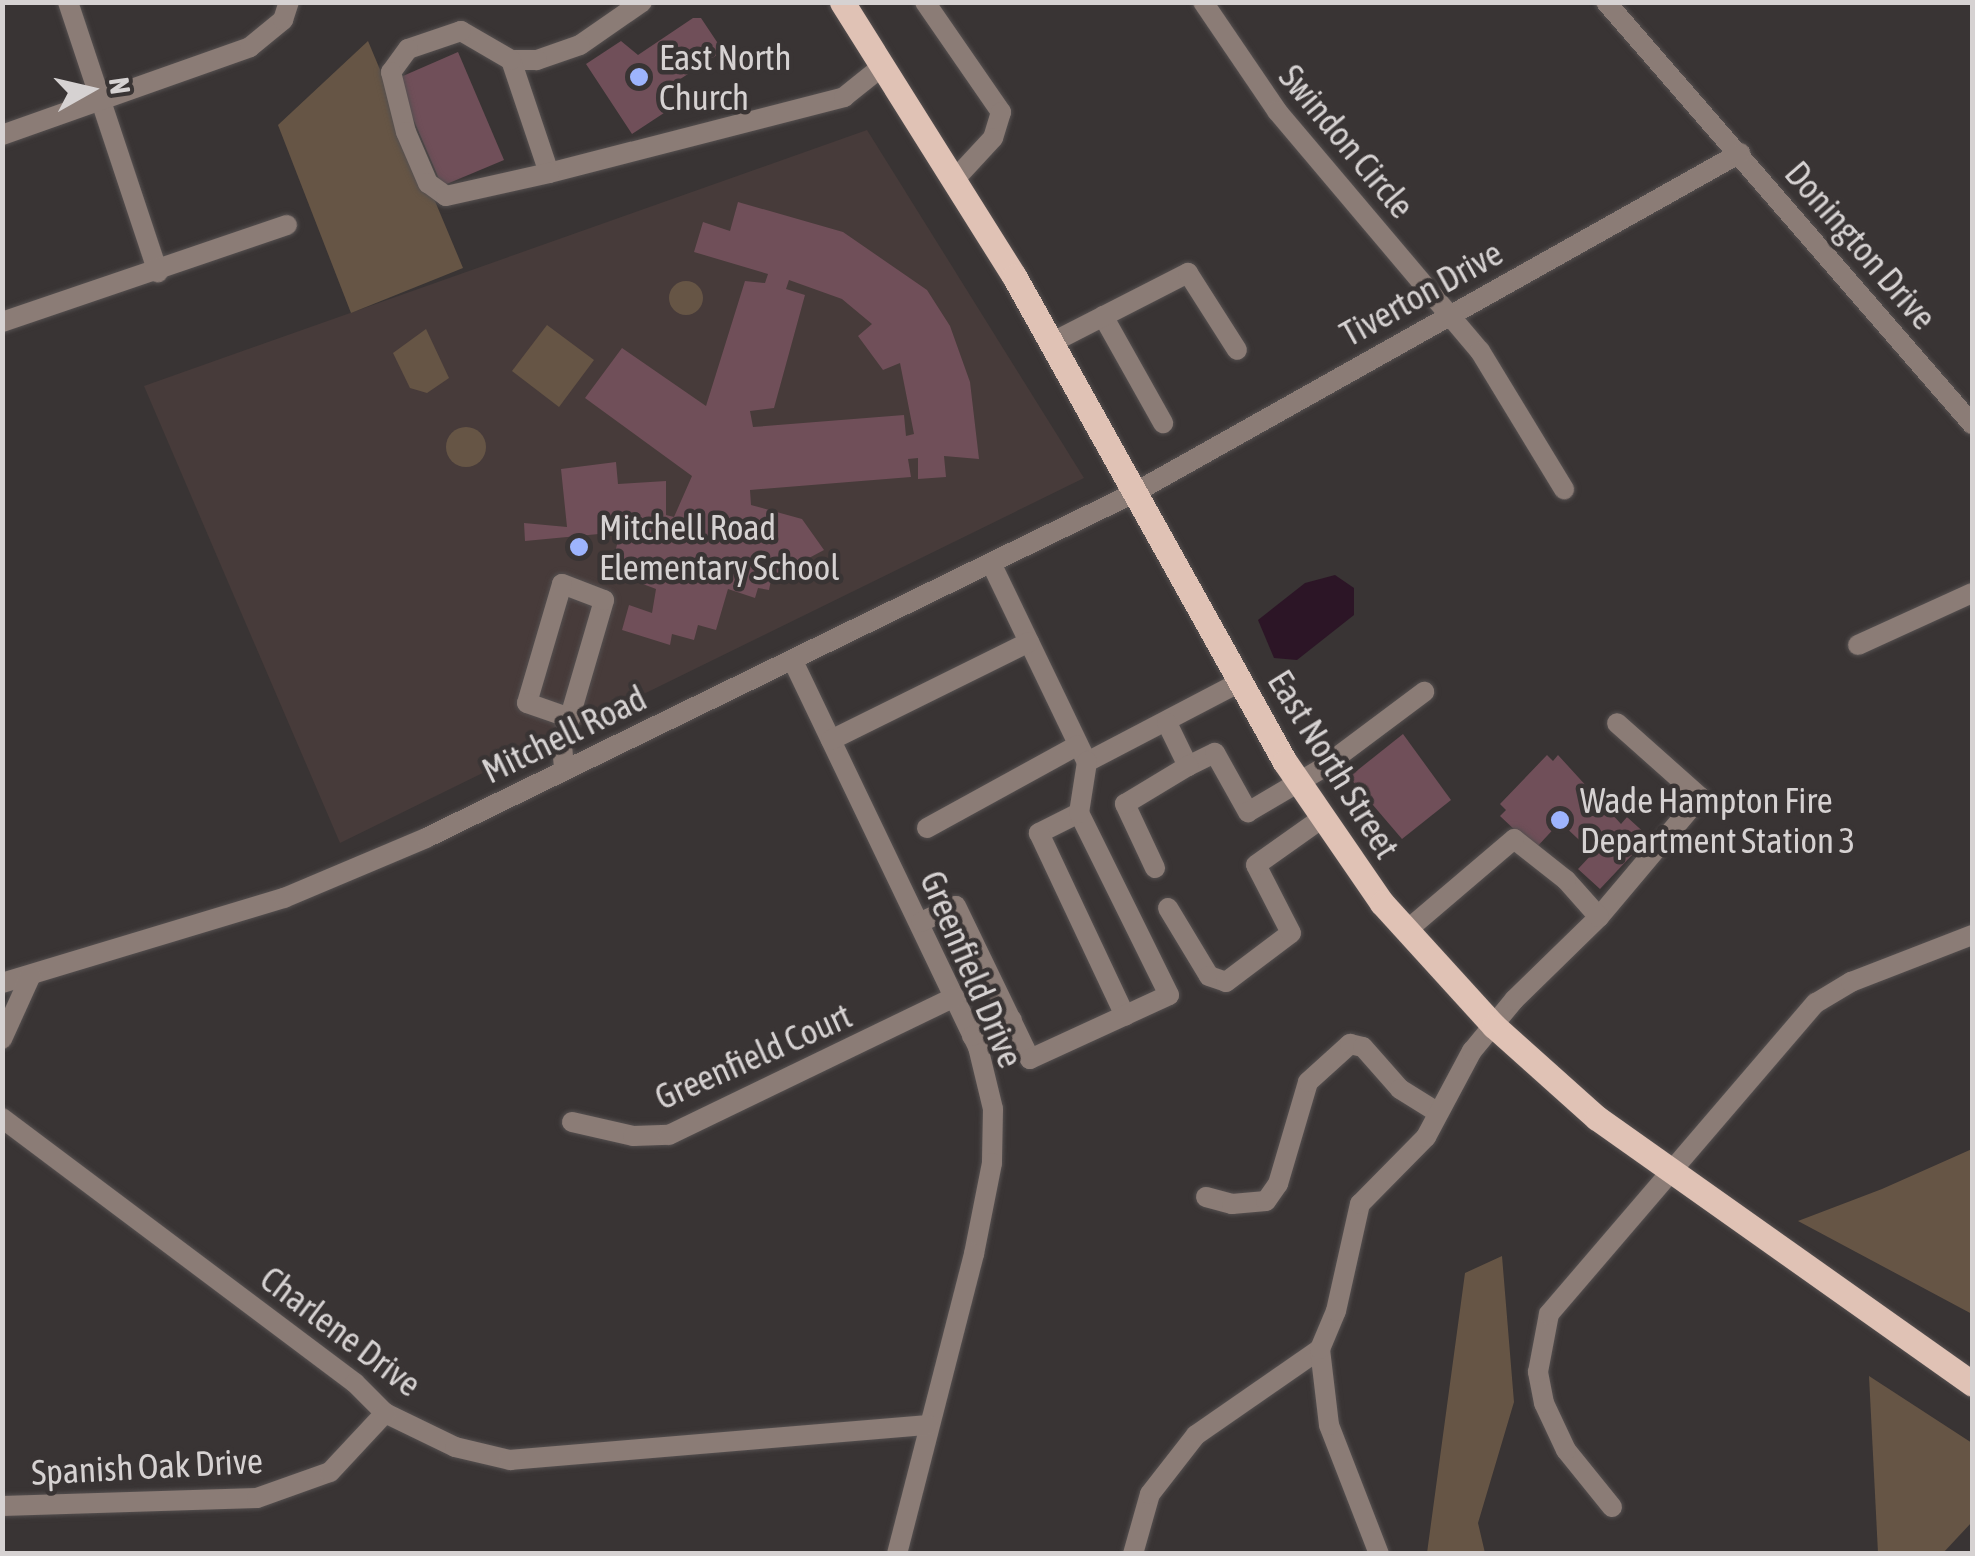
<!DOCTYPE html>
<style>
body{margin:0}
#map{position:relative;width:1975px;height:1556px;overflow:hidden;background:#393434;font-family:"Asap Condensed",sans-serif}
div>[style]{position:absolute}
.built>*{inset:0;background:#473b3a}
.green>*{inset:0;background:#665545}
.round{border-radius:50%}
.water>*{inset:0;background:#2c1526}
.building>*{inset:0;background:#704f59}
.roads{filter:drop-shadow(0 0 2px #555050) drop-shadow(0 0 2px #555050)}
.minor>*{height:20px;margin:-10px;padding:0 10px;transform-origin:10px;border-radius:10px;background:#8b7c76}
.major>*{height:25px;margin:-12.5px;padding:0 12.5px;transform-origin:12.5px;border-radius:12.5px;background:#e0c2b5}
.dots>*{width:28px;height:28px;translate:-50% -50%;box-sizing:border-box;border:5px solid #393434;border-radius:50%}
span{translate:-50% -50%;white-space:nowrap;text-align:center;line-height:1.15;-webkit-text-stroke:9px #393434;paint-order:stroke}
.poi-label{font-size:35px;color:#d6d2d2}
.left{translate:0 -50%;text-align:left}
.street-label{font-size:35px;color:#d6d2d2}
.frame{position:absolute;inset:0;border:5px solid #d6d2d2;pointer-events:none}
.north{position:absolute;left:40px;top:40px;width:100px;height:100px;-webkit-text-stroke:8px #393434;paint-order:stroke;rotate:82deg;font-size:28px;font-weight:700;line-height:40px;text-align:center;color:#d6d2d2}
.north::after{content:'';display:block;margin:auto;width:35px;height:45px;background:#d6d2d2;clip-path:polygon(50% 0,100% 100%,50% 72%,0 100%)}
</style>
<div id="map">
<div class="built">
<div style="clip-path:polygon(867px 130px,1084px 478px,340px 843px,144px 386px)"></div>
</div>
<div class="green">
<div style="clip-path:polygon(368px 41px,463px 268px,351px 313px,278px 125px)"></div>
<div class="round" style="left:669px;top:281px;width:34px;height:34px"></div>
<div style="clip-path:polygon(547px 325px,594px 360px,559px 407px,512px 371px)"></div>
<div style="clip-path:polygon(426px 329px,449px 378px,427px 393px,410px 388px,393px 353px)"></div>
<div class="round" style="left:446px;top:427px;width:40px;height:40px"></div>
<div style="clip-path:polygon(1972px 1149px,1972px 1314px,1798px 1221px,1882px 1189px)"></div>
<div style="clip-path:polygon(1502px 1256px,1514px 1402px,1478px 1523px,1485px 1553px,1427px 1553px,1465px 1273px)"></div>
<div style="clip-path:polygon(1869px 1376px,1972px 1443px,1972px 1522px,1943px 1553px,1878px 1553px)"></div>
</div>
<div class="water">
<div style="clip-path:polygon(1335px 575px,1354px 588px,1354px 615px,1297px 660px,1274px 658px,1258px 620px,1305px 583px)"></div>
</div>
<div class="building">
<div style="clip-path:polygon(693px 18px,701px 18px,719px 45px,717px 55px,662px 91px,667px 111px,632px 134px,586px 64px,621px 41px,638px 55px)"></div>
<div style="clip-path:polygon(458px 52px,504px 160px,442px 186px,396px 79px)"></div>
<div style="clip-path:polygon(evenodd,738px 202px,843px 232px,927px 290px,950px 326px,970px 382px,979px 459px,944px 456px,946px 477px,918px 479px,918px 458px,908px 459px,911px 477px,750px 490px,751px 505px,802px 519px,824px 550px,809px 558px,806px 567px,797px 564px,795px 575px,771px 580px,769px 590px,758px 588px,755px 598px,728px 589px,716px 630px,698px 625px,694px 640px,672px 634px,670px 645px,622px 630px,629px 605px,652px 613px,656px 589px,635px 581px,640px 568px,613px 561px,620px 532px,525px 541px,524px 523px,567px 527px,561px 469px,616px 462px,618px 484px,666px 481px,666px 515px,674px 517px,692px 476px,585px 398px,622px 348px,706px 406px,745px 281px,765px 283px,768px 274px,694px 252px,703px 222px,730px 231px,738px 202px,789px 280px,842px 299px,872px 324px,858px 336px,883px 370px,900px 363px,914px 434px,906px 436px,904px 415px,753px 427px,750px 411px,774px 408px,805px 295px,786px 289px,789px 280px)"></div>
<div style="clip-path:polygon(1403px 734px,1451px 800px,1402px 839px,1349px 777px)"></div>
<div style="clip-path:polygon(1547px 755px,1553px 761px,1558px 755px,1621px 824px,1627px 817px,1649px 837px,1600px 889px,1578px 869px,1593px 853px,1560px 822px,1535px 849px,1500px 816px,1506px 810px,1500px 804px)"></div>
</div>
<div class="roads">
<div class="minor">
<div style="left:68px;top:2px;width:285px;rotate:71.6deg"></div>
<div style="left:642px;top:2px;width:75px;rotate:145.3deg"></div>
<div style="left:580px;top:45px;width:46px;rotate:160.8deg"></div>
<div style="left:537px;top:60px;width:26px;rotate:180deg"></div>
<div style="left:511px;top:60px;width:119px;rotate:71.4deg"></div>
<div style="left:549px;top:173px;width:305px;rotate:-14.4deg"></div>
<div style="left:844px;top:97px;width:51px;rotate:-38.7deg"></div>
<div style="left:925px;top:2px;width:134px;rotate:55.4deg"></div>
<div style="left:1001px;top:112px;width:27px;rotate:107deg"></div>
<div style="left:993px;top:138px;width:54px;rotate:132.8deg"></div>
<div style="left:1203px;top:2px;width:132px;rotate:55.8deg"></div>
<div style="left:1277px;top:111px;width:314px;rotate:49.8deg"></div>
<div style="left:1480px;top:351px;width:162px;rotate:58.7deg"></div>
<div style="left:1606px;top:2px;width:559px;rotate:49.06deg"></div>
<div style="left:511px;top:60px;width:58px;rotate:-149.9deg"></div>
<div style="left:461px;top:31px;width:56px;rotate:161.2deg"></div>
<div style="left:408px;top:49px;width:29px;rotate:126deg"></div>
<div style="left:391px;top:72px;width:62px;rotate:76deg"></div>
<div style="left:406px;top:132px;width:56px;rotate:66.7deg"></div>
<div style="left:428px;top:183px;width:22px;rotate:36deg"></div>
<div style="left:446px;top:196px;width:106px;rotate:-12.6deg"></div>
<div style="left:2px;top:135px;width:263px;rotate:-19.5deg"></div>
<div style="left:250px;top:47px;width:43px;rotate:-39.3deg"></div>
<div style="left:283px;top:20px;width:19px;rotate:-72deg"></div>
<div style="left:1103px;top:316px;width:123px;rotate:60.7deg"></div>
<div style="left:2px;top:322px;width:301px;rotate:-18.8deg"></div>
<div style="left:1051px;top:343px;width:154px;rotate:-27.1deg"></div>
<div style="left:1188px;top:273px;width:91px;rotate:57.5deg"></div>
<div style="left:992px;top:565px;width:219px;rotate:64.3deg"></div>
<div style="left:1087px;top:762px;width:173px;rotate:-27.6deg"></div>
<div style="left:1858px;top:645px;width:125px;rotate:-24.5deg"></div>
<div style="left:793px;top:661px;width:428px;rotate:64.4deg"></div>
<div style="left:978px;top:1047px;width:64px;rotate:76.4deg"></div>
<div style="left:993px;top:1109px;width:54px;rotate:91.1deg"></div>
<div style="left:992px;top:1163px;width:93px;rotate:101.2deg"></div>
<div style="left:974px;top:1254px;width:310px;rotate:104.4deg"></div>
<div style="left:1167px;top:723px;width:48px;rotate:64deg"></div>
<div style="left:1188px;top:766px;width:30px;rotate:-26deg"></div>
<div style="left:1215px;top:753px;width:68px;rotate:60.8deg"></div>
<div style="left:1248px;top:812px;width:85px;rotate:-30.5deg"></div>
<div style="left:1321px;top:769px;width:129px;rotate:-36.8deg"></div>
<div style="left:831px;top:740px;width:221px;rotate:-26.3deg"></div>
<div style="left:564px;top:768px;width:24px;rotate:-95deg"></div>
<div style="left:562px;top:744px;width:150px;rotate:-73.7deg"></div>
<div style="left:604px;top:600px;width:45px;rotate:-159.1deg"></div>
<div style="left:562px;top:584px;width:124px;rotate:106.4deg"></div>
<div style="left:527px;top:703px;width:46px;rotate:19.2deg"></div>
<div style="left:1079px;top:813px;width:45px;rotate:153.4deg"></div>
<div style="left:1039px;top:833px;width:202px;rotate:64.8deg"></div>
<div style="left:927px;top:828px;width:172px;rotate:-28.8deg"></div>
<div style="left:1155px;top:868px;width:71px;rotate:-115.1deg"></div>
<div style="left:1125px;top:804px;width:74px;rotate:-31.1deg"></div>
<div style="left:1168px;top:908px;width:79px;rotate:58.9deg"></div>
<div style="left:1209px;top:976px;width:18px;rotate:19deg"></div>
<div style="left:1226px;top:982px;width:81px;rotate:-37deg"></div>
<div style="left:1291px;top:933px;width:76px;rotate:-117.2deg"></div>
<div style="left:1256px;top:865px;width:80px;rotate:-35.3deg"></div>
<div style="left:1599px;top:917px;width:157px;rotate:-49.9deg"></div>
<div style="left:1700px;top:797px;width:111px;rotate:-138.3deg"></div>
<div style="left:921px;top:922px;width:38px;rotate:-25deg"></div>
<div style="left:956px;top:906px;width:170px;rotate:64.2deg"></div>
<div style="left:1030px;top:1059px;width:153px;rotate:-24.7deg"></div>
<div style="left:1169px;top:995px;width:203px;rotate:-116.3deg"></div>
<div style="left:1079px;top:813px;width:52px;rotate:-81.1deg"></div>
<div style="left:2px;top:983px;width:295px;rotate:-16.8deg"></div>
<div style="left:284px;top:898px;width:154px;rotate:-22.9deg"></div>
<div style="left:426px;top:838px;width:788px;rotate:-25.98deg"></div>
<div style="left:1134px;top:493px;width:695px;rotate:-29.29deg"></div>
<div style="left:972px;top:1036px;width:43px;rotate:-21.8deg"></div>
<div style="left:2px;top:1039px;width:70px;rotate:-65.6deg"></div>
<div style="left:2px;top:1118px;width:441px;rotate:36.9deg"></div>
<div style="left:355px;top:1383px;width:42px;rotate:45deg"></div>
<div style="left:385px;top:1413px;width:78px;rotate:25.9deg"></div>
<div style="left:455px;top:1447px;width:57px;rotate:13.3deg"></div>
<div style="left:510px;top:1460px;width:419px;rotate:-4.8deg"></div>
<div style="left:572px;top:1122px;width:63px;rotate:12.9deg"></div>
<div style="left:633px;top:1136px;width:36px;rotate:-2deg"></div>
<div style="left:669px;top:1135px;width:317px;rotate:-25.8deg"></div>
<div style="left:1206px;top:1197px;width:27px;rotate:15deg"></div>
<div style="left:1232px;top:1204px;width:34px;rotate:-5deg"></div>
<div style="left:1266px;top:1201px;width:21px;rotate:-55deg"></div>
<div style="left:1278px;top:1184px;width:106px;rotate:-73.6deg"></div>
<div style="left:1308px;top:1082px;width:57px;rotate:-42.1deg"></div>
<div style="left:1350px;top:1044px;width:13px;rotate:13deg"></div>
<div style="left:1363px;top:1047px;width:56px;rotate:48.6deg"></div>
<div style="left:1400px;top:1089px;width:44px;rotate:31.9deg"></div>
<div style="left:2px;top:1506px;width:255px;rotate:-1.8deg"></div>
<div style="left:257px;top:1498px;width:77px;rotate:-19.6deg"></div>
<div style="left:330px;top:1472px;width:81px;rotate:-47deg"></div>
<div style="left:1612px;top:1507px;width:73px;rotate:-128.9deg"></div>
<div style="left:1566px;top:1450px;width:52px;rotate:-115.1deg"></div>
<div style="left:1544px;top:1403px;width:32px;rotate:-101deg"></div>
<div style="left:1538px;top:1372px;width:59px;rotate:-79.3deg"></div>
<div style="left:1549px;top:1314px;width:410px;rotate:-49.4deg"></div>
<div style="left:1816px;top:1003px;width:41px;rotate:-31deg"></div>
<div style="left:1851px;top:982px;width:130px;rotate:-21.2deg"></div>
<div style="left:1133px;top:1554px;width:62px;rotate:-74.2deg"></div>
<div style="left:1150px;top:1494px;width:75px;rotate:-52.1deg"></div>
<div style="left:1196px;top:1435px;width:151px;rotate:-34.7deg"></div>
<div style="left:1379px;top:1554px;width:138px;rotate:-111.2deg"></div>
<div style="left:1329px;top:1425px;width:77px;rotate:-96.8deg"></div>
<div style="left:1320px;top:1349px;width:41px;rotate:-67.2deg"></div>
<div style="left:1336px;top:1311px;width:110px;rotate:-77.4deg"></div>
<div style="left:1360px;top:1204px;width:94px;rotate:-45.4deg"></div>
<div style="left:1426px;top:1137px;width:98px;rotate:-61.9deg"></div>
<div style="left:1472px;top:1051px;width:66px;rotate:-50.5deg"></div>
<div style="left:1514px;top:1000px;width:119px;rotate:-44.3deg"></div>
<div style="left:1599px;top:917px;width:50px;rotate:-131.7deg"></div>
<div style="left:1566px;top:880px;width:66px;rotate:-141.7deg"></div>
<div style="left:1514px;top:839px;width:142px;rotate:139.6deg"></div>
</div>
<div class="major">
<div style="left:842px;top:2px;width:324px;rotate:57.9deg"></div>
<div style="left:1014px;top:276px;width:556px;rotate:60.86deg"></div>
<div style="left:1285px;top:762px;width:171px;rotate:55.5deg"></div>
<div style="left:1382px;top:903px;width:166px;rotate:47.7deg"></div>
<div style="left:1494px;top:1026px;width:138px;rotate:41.8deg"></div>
<div style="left:1597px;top:1118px;width:460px;rotate:35.3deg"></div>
</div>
</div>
<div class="dots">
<div style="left:639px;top:77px;background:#9db4fd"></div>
<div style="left:579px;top:547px;background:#9db4fd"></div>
<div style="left:1560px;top:820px;background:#9db4fd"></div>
</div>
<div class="poi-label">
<span class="left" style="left:659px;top:77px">East North<br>Church</span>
<span class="left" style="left:599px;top:547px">Mitchell Road<br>Elementary School</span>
<span class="left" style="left:1580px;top:820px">Wade Hampton Fire<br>Department Station 3</span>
</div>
<div class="street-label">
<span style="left:1347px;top:141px;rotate:50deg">Swindon Circle</span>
<span style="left:1861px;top:245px;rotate:49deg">Donington Drive</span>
<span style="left:1421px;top:293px;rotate:-29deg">Tiverton Drive</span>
<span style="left:564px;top:734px;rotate:-26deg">Mitchell Road</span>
<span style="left:1334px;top:764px;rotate:58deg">East North Street</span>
<span style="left:972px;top:969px;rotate:67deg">Greenfield Drive</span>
<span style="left:753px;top:1056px;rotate:-24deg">Greenfield Court</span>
<span style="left:341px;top:1331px;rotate:37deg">Charlene Drive</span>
<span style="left:147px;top:1466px;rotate:-3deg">Spanish Oak Drive</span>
</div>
<div class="frame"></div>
<div class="north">N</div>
</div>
